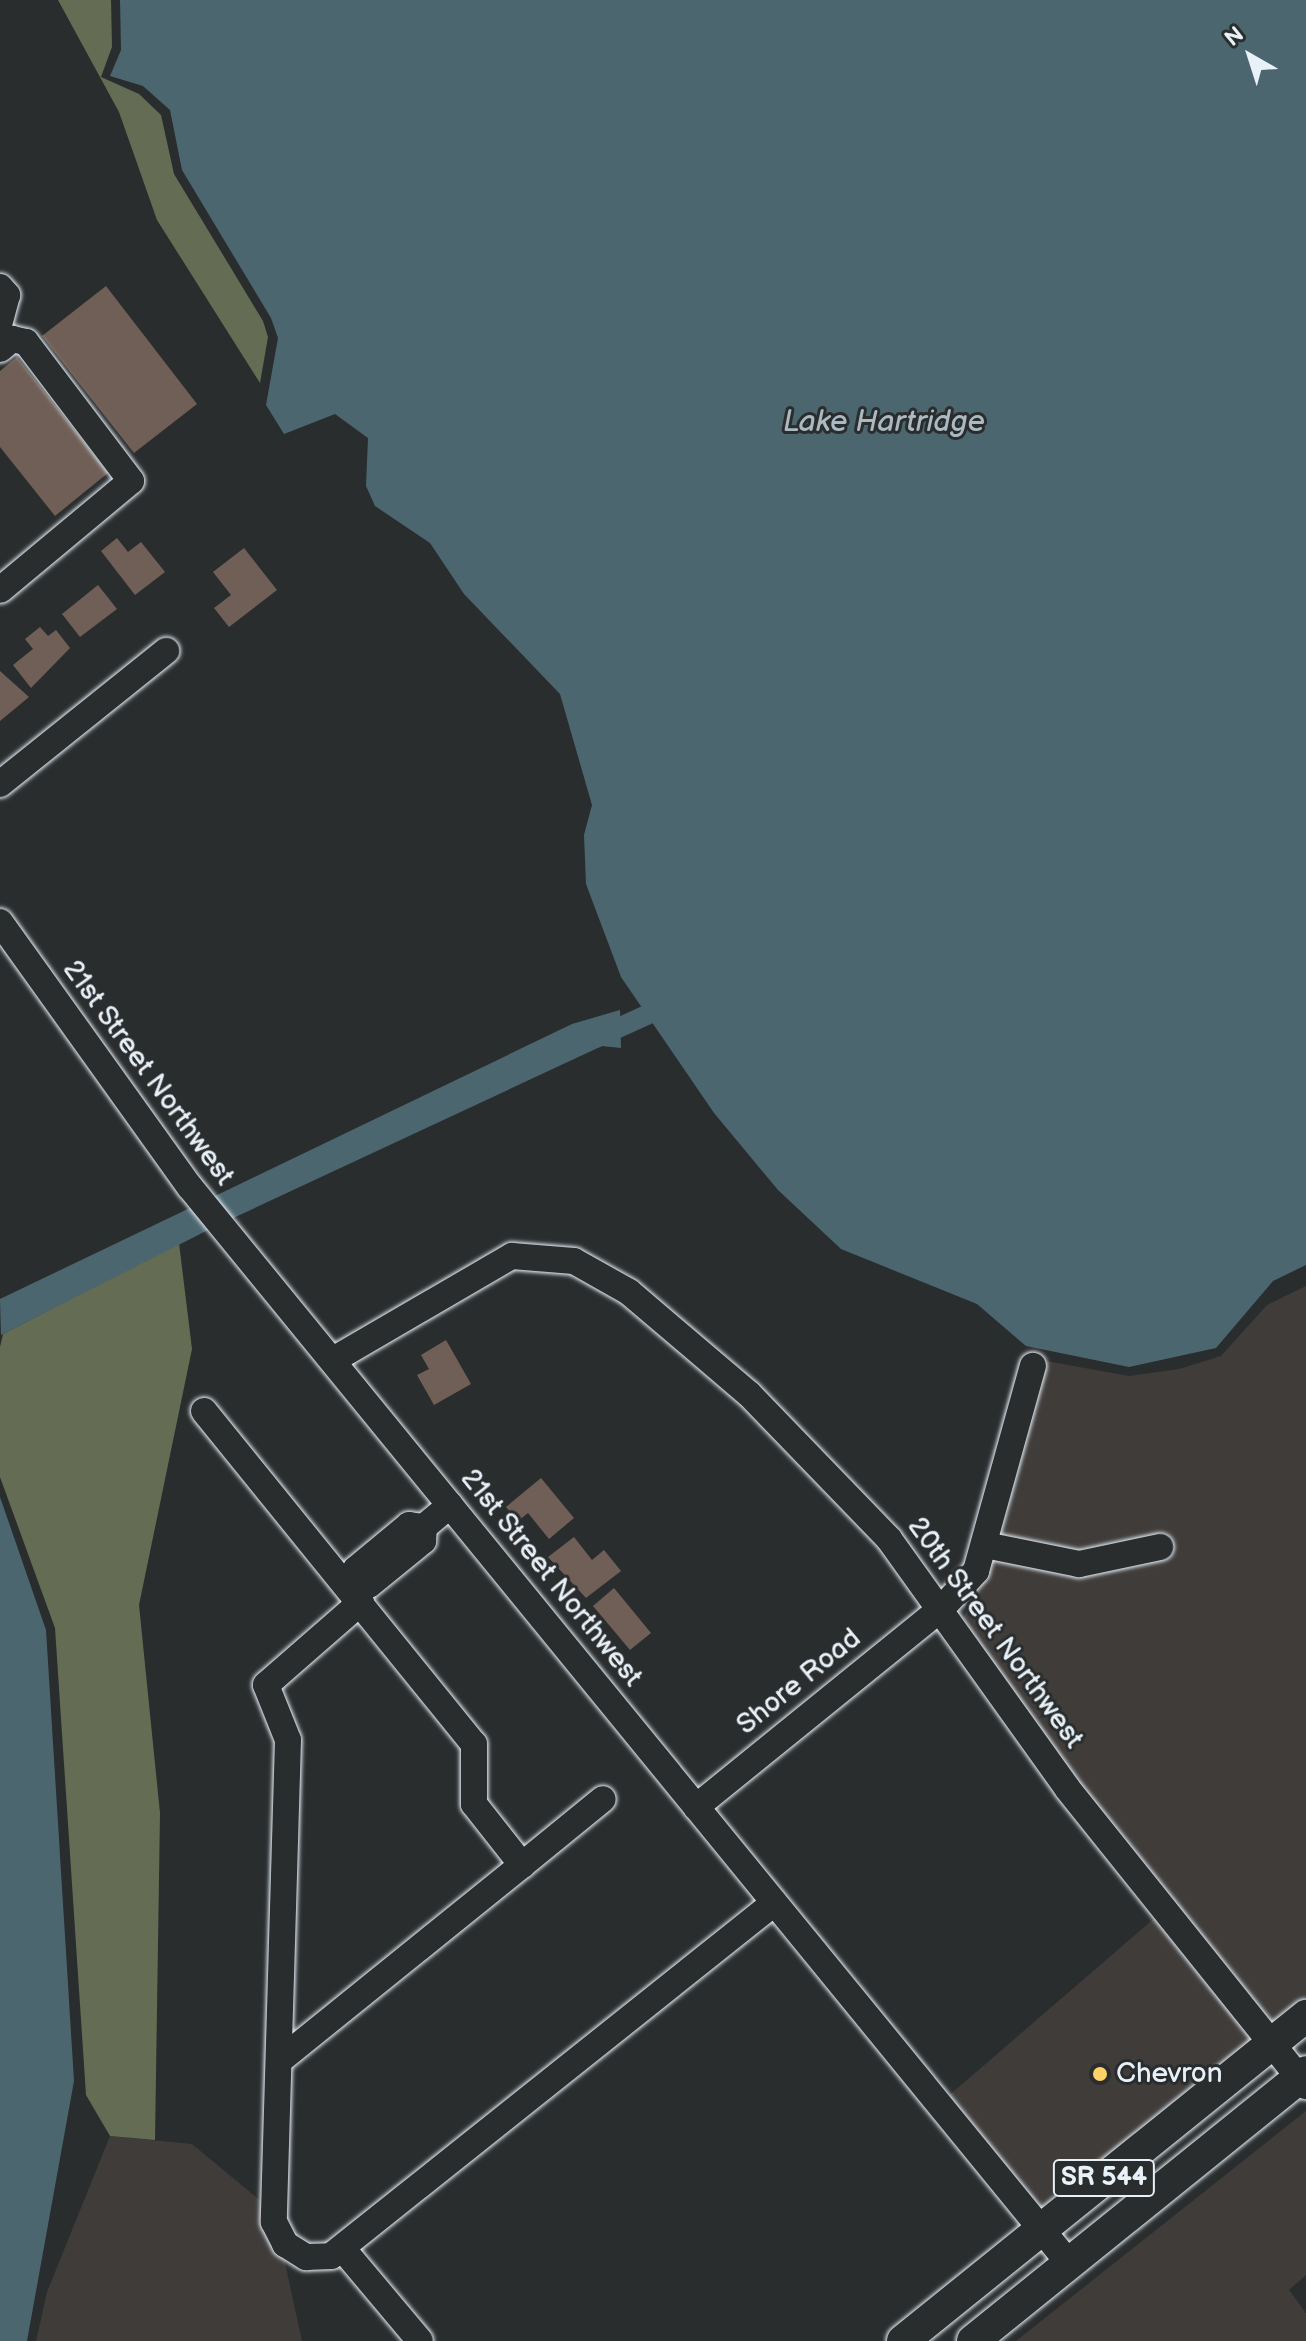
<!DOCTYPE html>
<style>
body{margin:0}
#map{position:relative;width:1306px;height:2341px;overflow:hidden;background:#2a2d2e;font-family:"Balsamiq Sans",sans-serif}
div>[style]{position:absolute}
.built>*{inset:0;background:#3f3c3a}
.green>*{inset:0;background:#646d53}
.water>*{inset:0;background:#4c6670}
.canal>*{height:20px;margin:-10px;padding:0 10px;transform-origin:10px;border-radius:10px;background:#4c6670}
.building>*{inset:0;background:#705f57}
.roads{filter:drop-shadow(0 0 2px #e8f1f8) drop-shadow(0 0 2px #e8f1f8)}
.minor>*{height:26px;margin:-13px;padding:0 13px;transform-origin:13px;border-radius:13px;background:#2a2d2e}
.major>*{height:32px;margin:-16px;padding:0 16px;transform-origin:16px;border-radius:16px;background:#2a2d2e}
.dots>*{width:22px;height:22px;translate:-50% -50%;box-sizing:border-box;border:4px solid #2a2d2e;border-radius:50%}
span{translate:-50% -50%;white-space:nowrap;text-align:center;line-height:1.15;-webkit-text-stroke:6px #2a2d2e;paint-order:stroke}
.shield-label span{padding:2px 6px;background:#2a2d2e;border:2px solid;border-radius:6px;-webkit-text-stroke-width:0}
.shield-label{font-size:26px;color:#e8f1f8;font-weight:700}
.street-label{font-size:28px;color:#e8f1f8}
.poi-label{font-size:28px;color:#e8f1f8}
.left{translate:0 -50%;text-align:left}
.water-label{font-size:30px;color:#aab9c2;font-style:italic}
.north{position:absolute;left:1210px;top:16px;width:80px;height:80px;-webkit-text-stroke:6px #2a2d2e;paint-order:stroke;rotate:321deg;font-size:22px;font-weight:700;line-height:32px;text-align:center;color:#e8f1f8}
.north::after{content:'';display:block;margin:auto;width:28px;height:36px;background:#e8f1f8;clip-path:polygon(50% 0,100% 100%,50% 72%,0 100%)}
</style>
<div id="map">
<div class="built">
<div style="clip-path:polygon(1306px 1286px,1306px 1996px,1270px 2025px,1062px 1763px,963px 1618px,993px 1557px,1098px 1574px,1174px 1553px,1165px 1533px,1129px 1548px,1079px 1553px,999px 1536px,1046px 1361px,1129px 1376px,1179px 1369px,1221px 1356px,1267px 1305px)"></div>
<div style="clip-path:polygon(1157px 1916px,1254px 2038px,1038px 2210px,946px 2098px)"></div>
<div style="clip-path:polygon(1306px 2111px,1306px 2275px,1289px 2290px,1306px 2313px,1306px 2341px,1016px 2341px)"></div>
<div style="clip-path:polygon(110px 2136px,192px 2144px,274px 2212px,302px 2341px,36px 2341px,47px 2292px)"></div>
</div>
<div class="green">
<div style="clip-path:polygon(58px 0,111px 0,112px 47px,101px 77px,139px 94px,161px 115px,174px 174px,263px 321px,268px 337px,260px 383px,157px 220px,119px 112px)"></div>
<div style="clip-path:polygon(179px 1243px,192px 1349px,139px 1605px,160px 1813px,155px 2140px,110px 2136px,86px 2095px,55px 1628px,0 1477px,0 1347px,3px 1334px)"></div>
</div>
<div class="water">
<div style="clip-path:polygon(120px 0,1306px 0,1306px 1265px,1273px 1281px,1216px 1348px,1129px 1367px,1026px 1346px,977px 1304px,841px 1249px,778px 1190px,714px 1113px,621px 977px,586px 884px,584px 835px,592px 805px,560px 694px,464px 594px,430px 543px,375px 506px,366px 486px,368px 438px,335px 414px,284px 434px,266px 405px,278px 338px,271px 318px,182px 170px,170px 110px,143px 86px,110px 76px,121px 50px)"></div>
<div style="clip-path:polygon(620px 1010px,621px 1048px,602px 1046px,229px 1220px,211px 1198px,572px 1024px)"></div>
<div style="clip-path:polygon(192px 1207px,210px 1229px,1px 1335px,0 1299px)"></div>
<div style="clip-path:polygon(0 1497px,46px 1630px,74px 2081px,27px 2341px,0 2341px)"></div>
</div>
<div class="canal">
<div style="left:596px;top:1038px;width:56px;rotate:-24.3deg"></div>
</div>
<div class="building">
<div style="clip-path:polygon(106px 286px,197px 404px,134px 453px,42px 336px)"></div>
<div style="clip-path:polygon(17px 357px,108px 473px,55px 516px,0 447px,0 371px)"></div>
<div style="clip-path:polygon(117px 538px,128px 552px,141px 542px,165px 572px,135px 595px,101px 551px)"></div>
<div style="clip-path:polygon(244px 548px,277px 590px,229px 627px,214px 608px,231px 595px,213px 572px)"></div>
<div style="clip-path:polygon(98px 585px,117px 609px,80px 637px,62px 614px)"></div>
<div style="clip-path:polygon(40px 627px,48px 636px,56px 630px,70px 648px,31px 688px,13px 665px,33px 649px,25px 639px)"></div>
<div style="clip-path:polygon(0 671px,29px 697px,0 721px)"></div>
<div style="clip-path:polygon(446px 1340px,471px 1384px,434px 1405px,417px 1375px,429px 1369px,421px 1355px)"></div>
<div style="clip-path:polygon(541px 1478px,574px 1518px,549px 1539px,528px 1513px,518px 1521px,506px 1507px)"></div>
<div style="clip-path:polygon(574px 1537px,592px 1560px,604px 1550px,621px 1571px,586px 1598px,548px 1557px)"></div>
<div style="clip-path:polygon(614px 1588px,651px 1633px,630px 1650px,593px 1606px)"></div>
</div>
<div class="roads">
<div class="minor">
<div style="left:0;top:287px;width:11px;rotate:49deg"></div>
<div style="left:7px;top:295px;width:27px;rotate:105deg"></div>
<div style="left:0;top:349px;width:16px;rotate:-40deg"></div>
<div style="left:12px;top:339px;width:14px;rotate:12deg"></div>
<div style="left:26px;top:342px;width:174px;rotate:52.9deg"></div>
<div style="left:131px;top:481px;width:170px;rotate:140.2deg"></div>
<div style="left:0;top:784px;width:213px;rotate:-38.7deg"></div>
<div style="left:0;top:922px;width:326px;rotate:54.4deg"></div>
<div style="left:190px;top:1187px;width:1388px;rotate:50.76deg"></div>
<div style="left:333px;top:1360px;width:207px;rotate:-30.2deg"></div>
<div style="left:512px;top:1256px;width:62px;rotate:4.6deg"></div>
<div style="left:574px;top:1261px;width:63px;rotate:29.4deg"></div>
<div style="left:629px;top:1292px;width:157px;rotate:40.4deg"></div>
<div style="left:749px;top:1394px;width:202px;rotate:46deg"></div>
<div style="left:889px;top:1539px;width:306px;rotate:54.4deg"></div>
<div style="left:1067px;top:1788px;width:382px;rotate:51.3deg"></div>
<div style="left:204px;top:1411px;width:429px;rotate:51deg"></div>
<div style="left:474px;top:1744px;width:60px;rotate:90deg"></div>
<div style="left:474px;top:1804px;width:78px;rotate:51.8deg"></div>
<div style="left:522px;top:1865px;width:104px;rotate:-39.2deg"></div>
<div style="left:985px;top:1545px;width:96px;rotate:11.4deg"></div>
<div style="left:1079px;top:1564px;width:83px;rotate:-11.9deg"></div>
<div style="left:355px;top:1582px;width:14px;rotate:12deg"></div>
<div style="left:369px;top:1585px;width:70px;rotate:-39.2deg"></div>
<div style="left:423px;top:1541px;width:14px;rotate:-86deg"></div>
<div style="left:424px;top:1527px;width:34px;rotate:-40deg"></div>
<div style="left:349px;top:1587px;width:19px;rotate:-69deg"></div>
<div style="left:356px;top:1569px;width:69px;rotate:-39.7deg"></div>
<div style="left:409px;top:1525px;width:15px;rotate:8deg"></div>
<div style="left:361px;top:1602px;width:126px;rotate:138.9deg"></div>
<div style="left:266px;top:1685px;width:59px;rotate:68.2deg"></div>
<div style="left:288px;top:1740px;width:482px;rotate:91.7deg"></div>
<div style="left:274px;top:2222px;width:25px;rotate:63deg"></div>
<div style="left:285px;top:2244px;width:25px;rotate:32deg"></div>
<div style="left:306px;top:2257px;width:25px;rotate:-2deg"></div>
<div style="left:331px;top:2256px;width:566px;rotate:-38.55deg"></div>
<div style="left:696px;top:1807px;width:318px;rotate:-39deg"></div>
<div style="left:943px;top:1607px;width:49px;rotate:-47.5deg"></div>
<div style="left:976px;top:1571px;width:213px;rotate:-74.5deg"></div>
<div style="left:279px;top:2061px;width:312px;rotate:-38.9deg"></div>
<div style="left:342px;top:2248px;width:121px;rotate:50deg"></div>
</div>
<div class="major">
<div style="left:903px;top:2341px;width:518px;rotate:-38.88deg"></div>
<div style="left:973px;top:2341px;width:428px;rotate:-38.9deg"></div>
</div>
</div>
<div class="dots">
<div style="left:1100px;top:2074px;background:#ffd166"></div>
</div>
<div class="shield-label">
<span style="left:1104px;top:2178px">SR 544</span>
</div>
<div class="street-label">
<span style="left:148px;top:1073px;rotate:54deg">21st Street Northwest</span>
<span style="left:551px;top:1578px;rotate:51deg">21st Street Northwest</span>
<span style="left:995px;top:1633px;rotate:54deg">20th Street Northwest</span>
<span style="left:799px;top:1682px;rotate:-39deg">Shore Road</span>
</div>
<div class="poi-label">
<span class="left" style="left:1116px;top:2074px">Chevron</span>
</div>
<div class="water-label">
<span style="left:884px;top:422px">Lake Hartridge</span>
</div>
<div class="north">N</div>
</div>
